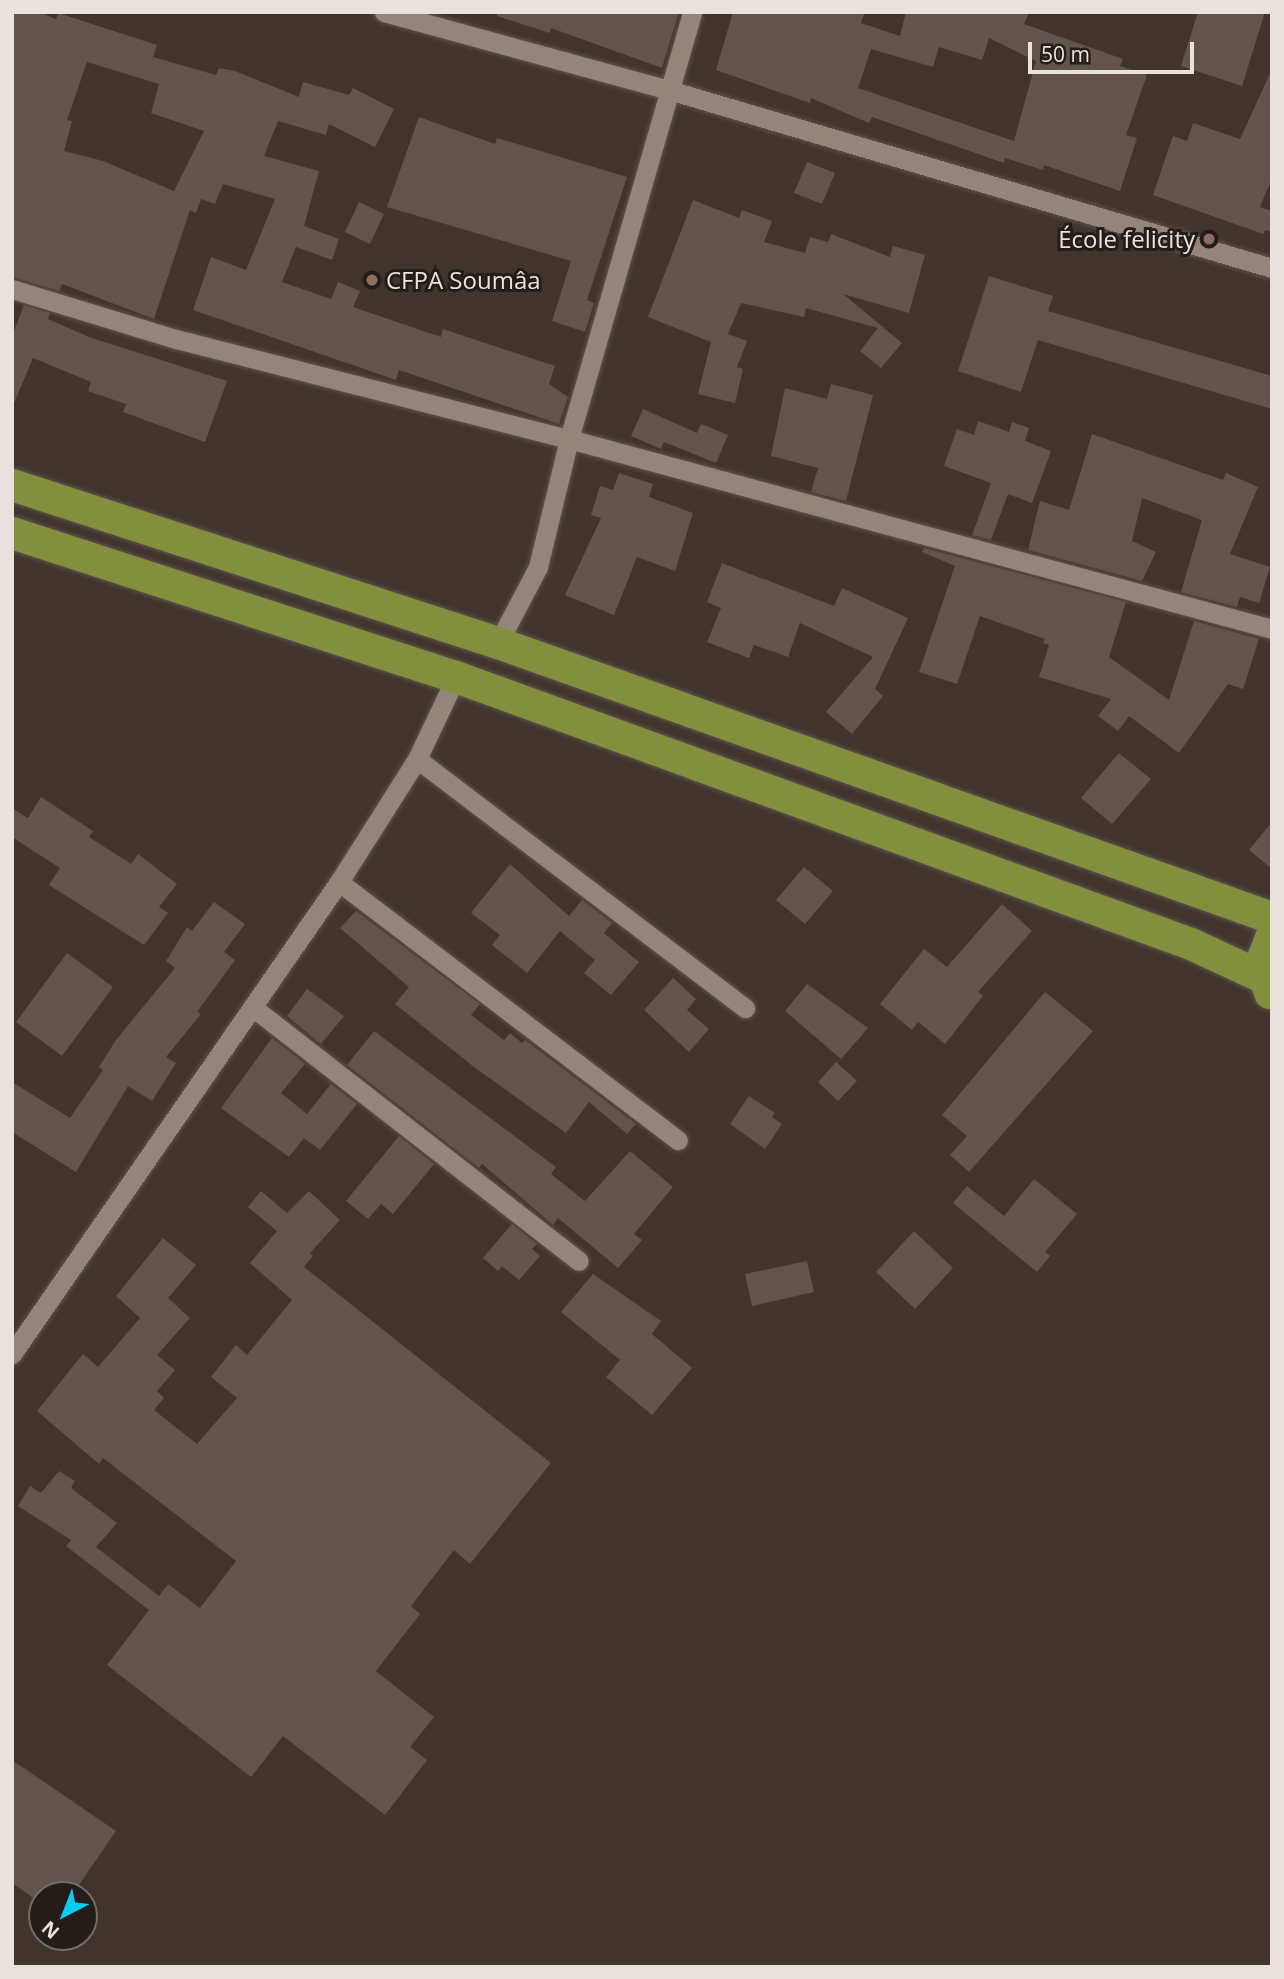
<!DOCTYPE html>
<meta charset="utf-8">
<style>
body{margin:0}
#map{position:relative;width:1284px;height:1979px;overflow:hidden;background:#41342c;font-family:"Open Sans",sans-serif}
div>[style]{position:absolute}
.building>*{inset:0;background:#62544c}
.roads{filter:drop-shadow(0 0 2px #5e534c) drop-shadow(0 0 2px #5e534c)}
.minor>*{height:19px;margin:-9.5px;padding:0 9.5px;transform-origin:9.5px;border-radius:9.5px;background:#94857c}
.trunk>*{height:32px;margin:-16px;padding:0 16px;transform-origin:16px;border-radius:16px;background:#82903e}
.dots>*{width:19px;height:19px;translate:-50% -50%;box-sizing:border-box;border:4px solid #231d19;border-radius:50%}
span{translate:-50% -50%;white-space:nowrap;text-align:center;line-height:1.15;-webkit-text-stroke:6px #231d19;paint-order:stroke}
.poi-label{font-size:24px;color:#eae2dd}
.right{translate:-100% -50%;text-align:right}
.left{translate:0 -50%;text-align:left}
.frame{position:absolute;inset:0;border:14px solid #eae2dd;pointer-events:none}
.north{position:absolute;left:28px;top:1881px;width:70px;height:70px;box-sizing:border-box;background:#231d19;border:2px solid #736c67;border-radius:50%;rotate:222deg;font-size:19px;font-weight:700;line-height:28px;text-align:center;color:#eae2dd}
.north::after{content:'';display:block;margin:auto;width:24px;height:32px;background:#08cbfa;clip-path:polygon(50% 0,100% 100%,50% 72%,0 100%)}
.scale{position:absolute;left:1028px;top:42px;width:166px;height:32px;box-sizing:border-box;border:4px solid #eae2dd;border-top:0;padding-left:9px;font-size:21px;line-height:24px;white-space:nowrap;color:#eae2dd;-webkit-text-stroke:5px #231d19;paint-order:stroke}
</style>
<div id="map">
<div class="building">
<div style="clip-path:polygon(evenodd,12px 12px,39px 12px,56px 19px,58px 13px,157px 45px,153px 57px,216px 75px,219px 68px,235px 71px,299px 97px,303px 82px,349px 95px,353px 88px,394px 109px,375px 147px,329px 124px,326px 135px,278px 121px,264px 156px,319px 171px,304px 226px,339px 239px,332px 260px,296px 247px,282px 282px,331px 299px,338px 282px,360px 291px,353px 307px,441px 337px,443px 329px,555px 366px,549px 384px,568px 397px,559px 424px,399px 370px,396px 380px,193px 310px,211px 257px,246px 270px,275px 199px,223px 184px,215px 204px,201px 199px,196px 213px,190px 210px,154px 319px,62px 284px,59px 291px,12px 277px,12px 12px,87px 62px,159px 84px,151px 113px,204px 131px,174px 191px,103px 161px,64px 151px,72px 121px,67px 120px,87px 62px)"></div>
<div style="clip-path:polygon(498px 12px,679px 12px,662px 68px,551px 28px,550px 33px,497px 16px)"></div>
<div style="clip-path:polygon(evenodd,733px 12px,865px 12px,861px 23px,900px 36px,906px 12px,1029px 12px,1024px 24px,1123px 59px,1120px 66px,1147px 75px,1126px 135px,1137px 138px,1120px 191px,1044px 165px,1043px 170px,1005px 158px,1004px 163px,872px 117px,869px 123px,811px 98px,810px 103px,716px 70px,733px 12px,989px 38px,1036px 61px,1014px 141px,858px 88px,871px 49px,933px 67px,939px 47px,982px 60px,989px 38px)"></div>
<div style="clip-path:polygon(1198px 12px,1265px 12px,1242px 86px,1181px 66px)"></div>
<div style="clip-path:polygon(1272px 69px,1272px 178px,1260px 207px,1272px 211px,1272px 232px,1265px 230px,1263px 234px,1153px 195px,1173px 136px,1187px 141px,1193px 123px,1240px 139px)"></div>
<div style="clip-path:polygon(419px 117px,495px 144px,497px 138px,627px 177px,587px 300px,594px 303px,585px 332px,552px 321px,571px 261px,387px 207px)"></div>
<div style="clip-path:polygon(807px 162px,835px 173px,822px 204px,794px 193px)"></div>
<div style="clip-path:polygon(693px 200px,739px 218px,742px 210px,772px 221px,764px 242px,805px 253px,810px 237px,828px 242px,831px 234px,890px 257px,893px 246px,925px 255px,909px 313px,843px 294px,902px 343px,881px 368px,860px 351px,878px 328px,806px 308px,804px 317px,741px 303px,728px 334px,747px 341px,737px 367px,743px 369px,735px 403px,698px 394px,711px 342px,648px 317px)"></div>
<div style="clip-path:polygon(359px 202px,384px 214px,370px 244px,345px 232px)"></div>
<div style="clip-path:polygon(989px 276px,1053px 296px,1048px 311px,1272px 376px,1272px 409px,1038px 340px,1021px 392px,958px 371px)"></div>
<div style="clip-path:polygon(24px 305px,50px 313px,48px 319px,89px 337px,227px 381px,205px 442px,123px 412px,126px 404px,88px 391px,91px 382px,33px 358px,12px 408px,12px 336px)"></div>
<div style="clip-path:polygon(831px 384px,873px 395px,846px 501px,811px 492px,818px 468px,771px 456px,785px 388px,827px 399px)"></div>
<div style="clip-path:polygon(643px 409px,697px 433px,701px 424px,728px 435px,716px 463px,664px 442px,661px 449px,631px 436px)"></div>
<div style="clip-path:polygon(978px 421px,1009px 432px,1012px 422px,1029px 428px,1025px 441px,1051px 451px,1032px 503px,1008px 494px,991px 540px,972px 535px,991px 483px,944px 466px,957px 429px,974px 435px)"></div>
<div style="clip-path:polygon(1092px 434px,1223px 480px,1226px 473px,1258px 487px,1230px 554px,1270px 567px,1259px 603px,1240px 597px,1237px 607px,1181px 592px,1202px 520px,1142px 498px,1132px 541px,1156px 552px,1142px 581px,1028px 550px,1040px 501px,1069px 510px)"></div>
<div style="clip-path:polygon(619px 473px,653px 484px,649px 497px,693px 513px,675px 571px,637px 557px,614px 615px,565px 595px,601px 518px,591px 515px,600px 486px,613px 490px)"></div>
<div style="clip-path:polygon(924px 548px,1126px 602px,1109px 657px,1169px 700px,1194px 621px,1259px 639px,1243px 689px,1228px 684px,1179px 753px,1129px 716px,1118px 731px,1098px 716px,1111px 699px,1039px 677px,1049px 645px,1043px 643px,1045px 639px,980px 616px,957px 684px,919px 672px,955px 566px,922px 552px)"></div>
<div style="clip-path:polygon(722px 563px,834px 606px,842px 588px,908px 618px,875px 689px,883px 696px,852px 734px,826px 712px,873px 657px,800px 623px,788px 657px,754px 645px,749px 658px,707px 642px,721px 608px,707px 602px)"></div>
<div style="clip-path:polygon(1119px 753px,1151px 779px,1112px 824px,1081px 798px)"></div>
<div style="clip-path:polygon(41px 797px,93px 831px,89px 837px,131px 864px,138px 854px,177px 884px,159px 907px,168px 913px,144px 945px,49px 885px,60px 868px,12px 837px,12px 808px,28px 818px)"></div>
<div style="clip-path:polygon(1272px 822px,1272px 869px,1249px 850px)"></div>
<div style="clip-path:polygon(510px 864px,569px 916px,582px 900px,612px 923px,604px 933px,639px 962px,611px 995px,584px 973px,595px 960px,560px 931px,527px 973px,492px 945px,500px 935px,471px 913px)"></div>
<div style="clip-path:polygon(804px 867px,833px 891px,805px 924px,776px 900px)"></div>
<div style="clip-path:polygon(214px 902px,245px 924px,224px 952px,235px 960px,197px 1012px,201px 1014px,166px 1057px,176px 1063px,152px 1101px,128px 1086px,76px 1172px,12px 1132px,12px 1082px,70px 1118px,103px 1070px,99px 1067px,116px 1040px,175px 968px,166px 961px,187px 927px,192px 931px)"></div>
<div style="clip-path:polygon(1002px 904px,1032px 931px,978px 992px,983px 996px,945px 1044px,918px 1022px,912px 1030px,880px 1004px,924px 949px,947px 967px)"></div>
<div style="clip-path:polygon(356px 911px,480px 1004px,471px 1015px,504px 1040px,510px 1033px,522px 1043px,525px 1040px,636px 1124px,627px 1134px,589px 1102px,566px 1133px,474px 1067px,395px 1004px,409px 987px,340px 928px)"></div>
<div style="clip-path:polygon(67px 953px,113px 987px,62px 1056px,16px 1022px)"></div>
<div style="clip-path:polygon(673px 978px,696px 999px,687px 1010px,709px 1029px,689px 1052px,644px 1010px)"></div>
<div style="clip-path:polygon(807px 984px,868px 1028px,841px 1059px,785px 1011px)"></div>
<div style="clip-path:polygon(307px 989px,344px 1016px,321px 1044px,287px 1016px)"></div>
<div style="clip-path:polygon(1045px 992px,1093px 1031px,969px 1172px,950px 1155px,967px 1136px,942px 1115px)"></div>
<div style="clip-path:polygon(374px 1031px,556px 1167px,551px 1174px,585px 1201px,630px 1151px,673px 1187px,634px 1234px,642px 1240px,618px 1268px,558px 1218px,553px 1225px,482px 1164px,479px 1168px,347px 1065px)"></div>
<div style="clip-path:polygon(272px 1038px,305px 1064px,281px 1093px,307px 1114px,331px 1084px,357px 1104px,320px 1150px,304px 1138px,289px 1157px,221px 1108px)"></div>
<div style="clip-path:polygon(836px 1062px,857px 1081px,838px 1101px,818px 1082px)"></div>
<div style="clip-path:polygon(749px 1096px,775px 1113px,772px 1117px,782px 1124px,765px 1149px,730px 1124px)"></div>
<div style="clip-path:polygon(399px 1136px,434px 1164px,393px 1214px,381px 1204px,368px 1219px,346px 1201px)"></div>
<div style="clip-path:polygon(1034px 1179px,1077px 1214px,1045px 1252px,1050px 1256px,1037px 1272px,953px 1203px,967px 1186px,1004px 1216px)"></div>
<div style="clip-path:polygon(261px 1191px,287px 1213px,309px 1191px,340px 1220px,310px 1253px,313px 1256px,304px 1267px,551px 1463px,470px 1564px,454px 1550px,411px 1606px,420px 1614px,376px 1671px,434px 1717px,410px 1747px,427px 1760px,385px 1815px,283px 1736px,251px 1777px,107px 1665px,149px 1610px,66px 1546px,71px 1540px,18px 1506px,30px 1486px,41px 1493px,59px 1471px,75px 1481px,71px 1488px,117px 1523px,96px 1547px,159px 1596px,168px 1584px,200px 1608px,236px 1561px,103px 1458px,99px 1464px,37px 1411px,83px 1354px,98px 1367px,140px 1318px,116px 1296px,163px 1238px,196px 1265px,168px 1298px,190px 1318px,157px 1355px,175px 1370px,157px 1391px,164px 1398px,154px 1410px,197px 1444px,237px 1398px,211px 1377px,236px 1345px,247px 1355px,292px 1300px,250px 1263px,277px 1231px,248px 1207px)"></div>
<div style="clip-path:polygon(512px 1224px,537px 1244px,532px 1249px,540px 1256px,519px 1280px,502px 1266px,498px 1271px,483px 1258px)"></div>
<div style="clip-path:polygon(914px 1231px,953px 1268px,915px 1309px,876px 1272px)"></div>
<div style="clip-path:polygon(807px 1261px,814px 1292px,752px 1306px,745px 1274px)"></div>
<div style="clip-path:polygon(593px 1274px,661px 1321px,652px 1334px,692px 1368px,652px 1415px,606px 1377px,620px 1360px,561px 1312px)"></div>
<div style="clip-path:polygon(12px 1760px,116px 1831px,72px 1895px,42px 1895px,42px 1904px,12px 1883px)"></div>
</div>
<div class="roads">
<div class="minor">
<div style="left:384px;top:12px;width:295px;rotate:15.3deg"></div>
<div style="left:669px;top:90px;width:629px;rotate:16.45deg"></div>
<div style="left:12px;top:289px;width:171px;rotate:17deg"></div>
<div style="left:176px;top:339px;width:406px;rotate:14.3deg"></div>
<div style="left:569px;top:439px;width:444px;rotate:-73.9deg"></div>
<div style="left:498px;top:643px;width:86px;rotate:-62.2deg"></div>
<div style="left:538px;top:567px;width:132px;rotate:-76.4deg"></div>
<div style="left:569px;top:439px;width:728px;rotate:15.12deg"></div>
<div style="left:417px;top:759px;width:412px;rotate:37.2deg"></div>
<div style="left:339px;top:882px;width:426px;rotate:37.3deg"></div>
<div style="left:255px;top:1009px;width:410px;rotate:37.9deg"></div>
<div style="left:12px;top:1354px;width:574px;rotate:-55.29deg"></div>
<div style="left:339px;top:882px;width:146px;rotate:-57.6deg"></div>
<div style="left:417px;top:759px;width:91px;rotate:-64.6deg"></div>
</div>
<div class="trunk">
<div style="left:12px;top:485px;width:511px;rotate:18.01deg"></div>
<div style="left:498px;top:643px;width:821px;rotate:19.56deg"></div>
<div style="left:12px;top:533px;width:467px;rotate:18deg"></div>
<div style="left:456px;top:677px;width:782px;rotate:19.96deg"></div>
<div style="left:1191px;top:944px;width:78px;rotate:24.9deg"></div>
<div style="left:1270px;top:993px;width:30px;rotate:-107deg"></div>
<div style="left:1261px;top:964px;width:30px;rotate:-69deg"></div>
</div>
</div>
<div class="dots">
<div style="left:1209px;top:239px;background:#8d6e63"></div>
<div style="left:372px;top:280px;background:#8d6e63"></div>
</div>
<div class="poi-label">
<span class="right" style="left:1195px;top:239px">École felicity</span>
<span class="left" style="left:386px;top:280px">CFPA Soumâa</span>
</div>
<div class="frame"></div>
<div class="north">N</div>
<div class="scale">50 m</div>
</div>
